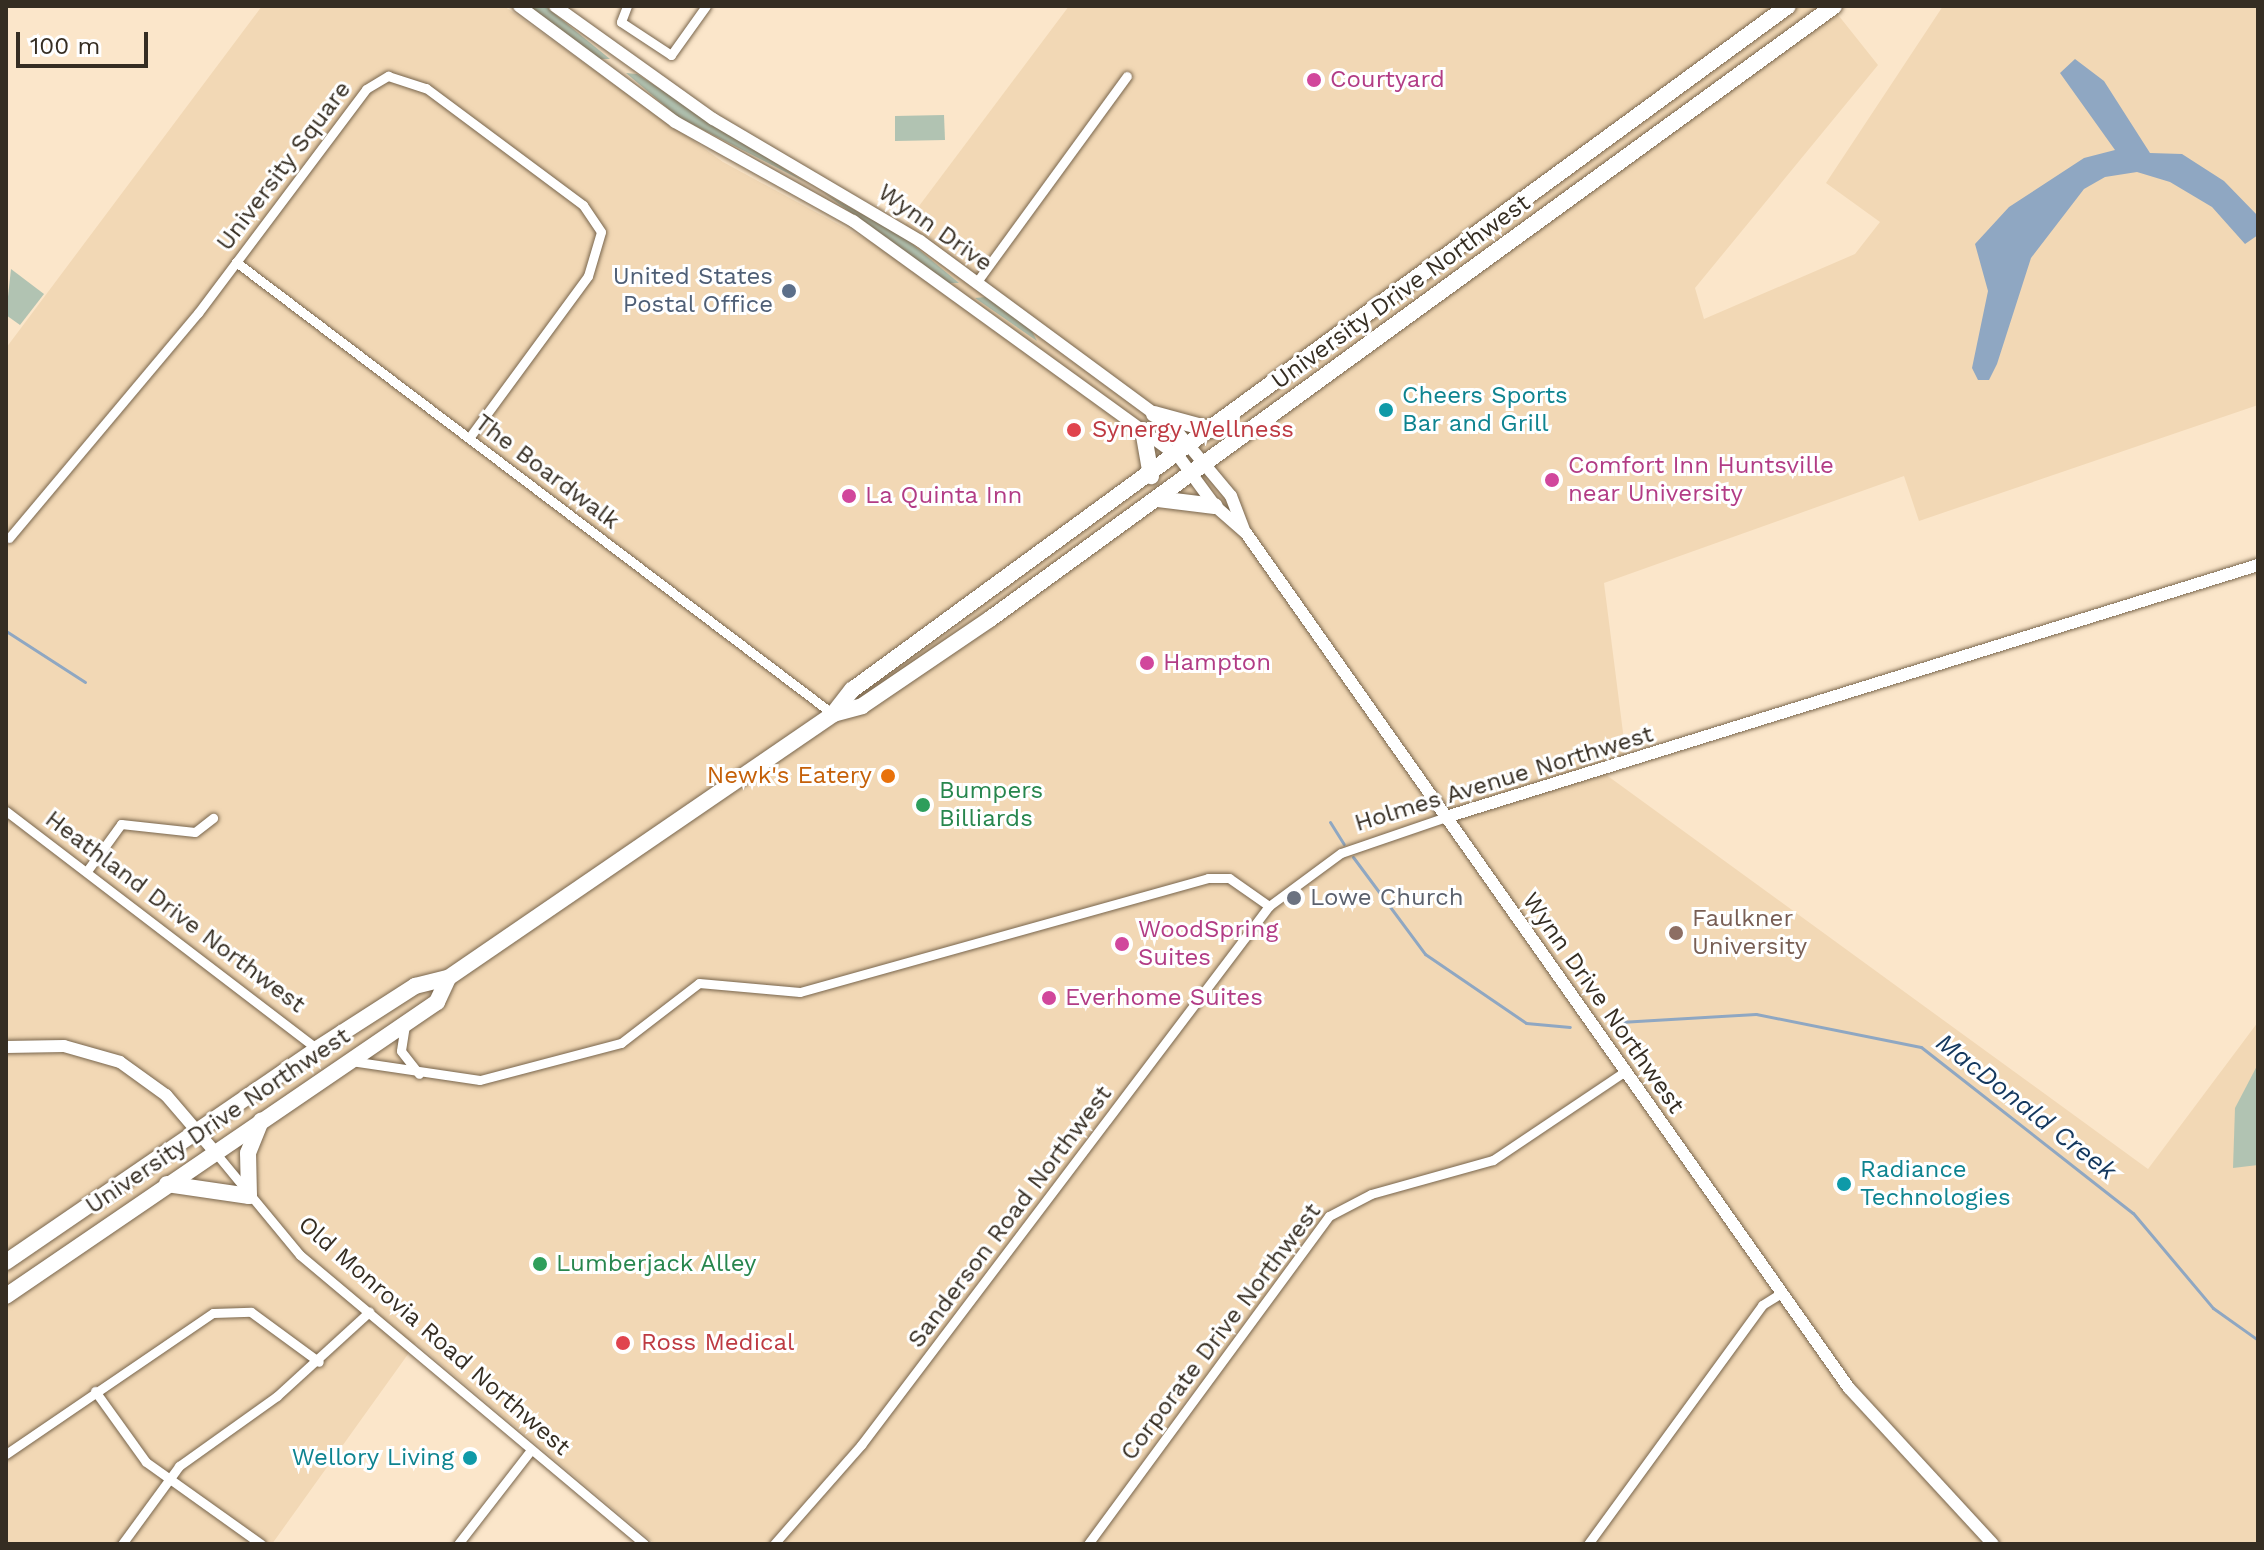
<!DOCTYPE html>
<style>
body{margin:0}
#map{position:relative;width:2264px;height:1550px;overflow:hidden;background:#fbe6ca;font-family:"Work Sans",sans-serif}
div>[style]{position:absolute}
.built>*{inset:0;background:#f2d8b5}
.green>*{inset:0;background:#b1c3b2}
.water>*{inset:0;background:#8fa7c2}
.stream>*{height:3px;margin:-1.5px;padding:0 1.5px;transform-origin:1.5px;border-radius:1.5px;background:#8fa7c2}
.roads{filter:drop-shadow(0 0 2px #78654c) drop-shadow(0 0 2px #78654c)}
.minor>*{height:9px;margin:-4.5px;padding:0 4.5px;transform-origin:4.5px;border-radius:4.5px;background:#fff}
.tertiary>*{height:12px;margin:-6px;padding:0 6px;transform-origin:6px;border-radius:6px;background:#fff}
.trunk>*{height:16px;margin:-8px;padding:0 8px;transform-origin:8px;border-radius:8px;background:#fff}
.dots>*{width:22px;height:22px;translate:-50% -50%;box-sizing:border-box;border:4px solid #fff;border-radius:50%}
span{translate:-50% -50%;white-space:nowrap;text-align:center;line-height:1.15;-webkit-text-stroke:6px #fff;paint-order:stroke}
.hotel-label{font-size:24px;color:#b23c85}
.left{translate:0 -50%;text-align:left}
.street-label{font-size:24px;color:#352d22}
.service-label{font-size:24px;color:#4e5e75}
.right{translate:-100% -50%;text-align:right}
.culture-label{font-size:24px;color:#0d838f}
.health-label{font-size:24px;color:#be3a42}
.food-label{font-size:24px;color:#c56008}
.leisure-label{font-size:24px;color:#27864d}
.worship-label{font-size:24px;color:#5b616d}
.education-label{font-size:24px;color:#785e54}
.water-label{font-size:26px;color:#14385e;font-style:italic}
.frame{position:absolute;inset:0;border:8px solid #352d22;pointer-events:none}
.scale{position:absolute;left:16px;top:32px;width:132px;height:36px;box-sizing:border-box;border:4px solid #352d22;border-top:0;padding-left:10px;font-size:24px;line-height:28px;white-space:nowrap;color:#352d22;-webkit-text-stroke:6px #fff;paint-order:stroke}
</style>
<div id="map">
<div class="built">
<div style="clip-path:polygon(262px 6px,504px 6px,723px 162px,886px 250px,1069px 6px,1831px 6px,1878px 65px,1695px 288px,1704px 319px,1855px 254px,1880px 222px,1826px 183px,1943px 6px,2258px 6px,2258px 405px,1919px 521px,1904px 476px,1604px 583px,1626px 756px,1594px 766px,2148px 1169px,2258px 1022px,2258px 1544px,655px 1544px,416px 1343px,272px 1544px,6px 1544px,6px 348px)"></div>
</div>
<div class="green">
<div style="clip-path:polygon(527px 6px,545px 6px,610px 59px,599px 59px)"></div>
<div style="clip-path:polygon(626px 73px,637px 74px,805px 182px,678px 117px)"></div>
<div style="clip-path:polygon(944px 115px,945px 140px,895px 141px,895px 116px)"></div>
<div style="clip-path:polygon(824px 193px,905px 238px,959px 283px,948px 283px)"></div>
<div style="clip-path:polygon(11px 269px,44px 294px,20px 325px,6px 315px)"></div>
<div style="clip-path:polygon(986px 297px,1032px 331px,1037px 341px,975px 298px)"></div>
<div style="clip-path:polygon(2258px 1064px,2258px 1165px,2233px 1168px,2235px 1108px)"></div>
</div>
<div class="water">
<div style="clip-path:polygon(2075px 59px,2104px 81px,2150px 153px,2182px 154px,2224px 181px,2258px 216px,2258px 235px,2245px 244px,2212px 207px,2170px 182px,2137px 172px,2105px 177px,2084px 189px,2031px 258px,1997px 364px,1989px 380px,1978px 380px,1972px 368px,1988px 291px,1975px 244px,2009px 207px,2084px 158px,2115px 150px,2060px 73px)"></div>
</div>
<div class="stream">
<div style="left:6px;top:631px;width:94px;rotate:32.8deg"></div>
<div style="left:1330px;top:822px;width:26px;rotate:58deg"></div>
<div style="left:1353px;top:857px;width:121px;rotate:53.4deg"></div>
<div style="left:1425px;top:954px;width:122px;rotate:34.3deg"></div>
<div style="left:1526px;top:1023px;width:44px;rotate:5.2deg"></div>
<div style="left:1620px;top:1022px;width:136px;rotate:-3.4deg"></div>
<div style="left:1756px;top:1014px;width:168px;rotate:11.3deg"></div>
<div style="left:1921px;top:1047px;width:269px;rotate:38.1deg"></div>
<div style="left:2133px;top:1213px;width:124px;rotate:49.9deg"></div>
<div style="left:2213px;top:1308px;width:55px;rotate:35.4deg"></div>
</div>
<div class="roads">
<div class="minor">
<div style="left:627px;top:6px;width:17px;rotate:111deg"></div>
<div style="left:621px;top:22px;width:60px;rotate:33.4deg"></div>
<div style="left:671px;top:55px;width:60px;rotate:-54.5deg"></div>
<div style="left:236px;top:262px;width:749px;rotate:37.13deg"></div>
<div style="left:976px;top:283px;width:256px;rotate:-53.9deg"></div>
<div style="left:9px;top:538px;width:294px;rotate:-50deg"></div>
<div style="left:198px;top:313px;width:280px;rotate:-53.1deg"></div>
<div style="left:366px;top:89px;width:26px;rotate:-31deg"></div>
<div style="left:388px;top:76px;width:40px;rotate:18deg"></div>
<div style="left:426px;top:88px;width:196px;rotate:36.7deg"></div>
<div style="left:583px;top:205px;width:32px;rotate:56deg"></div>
<div style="left:601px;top:232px;width:46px;rotate:106.5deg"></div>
<div style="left:588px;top:276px;width:201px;rotate:126.3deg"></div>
<div style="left:6px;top:811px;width:392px;rotate:37.4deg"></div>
<div style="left:87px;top:871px;width:58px;rotate:-54.1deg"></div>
<div style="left:121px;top:824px;width:74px;rotate:6.2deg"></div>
<div style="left:195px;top:832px;width:23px;rotate:-38deg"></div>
<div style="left:405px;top:1025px;width:26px;rotate:99deg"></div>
<div style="left:401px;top:1051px;width:29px;rotate:52deg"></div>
<div style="left:351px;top:1061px;width:130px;rotate:8.4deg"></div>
<div style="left:480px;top:1080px;width:146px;rotate:-14.7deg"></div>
<div style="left:621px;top:1043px;width:98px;rotate:-37.6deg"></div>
<div style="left:699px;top:983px;width:101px;rotate:5.1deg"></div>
<div style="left:800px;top:992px;width:424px;rotate:-15.6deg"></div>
<div style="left:1208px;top:878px;width:21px"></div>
<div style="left:1229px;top:878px;width:49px;rotate:35deg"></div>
<div style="left:214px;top:1151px;width:135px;rotate:50.4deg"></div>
<div style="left:300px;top:1255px;width:449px;rotate:40deg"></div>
<div style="left:95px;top:1391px;width:87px;rotate:54.3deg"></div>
<div style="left:146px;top:1462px;width:141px;rotate:35.5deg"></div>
<div style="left:6px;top:1454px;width:250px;rotate:-34.3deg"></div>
<div style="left:213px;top:1313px;width:38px;rotate:-2deg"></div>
<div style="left:251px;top:1312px;width:84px;rotate:36.3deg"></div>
<div style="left:122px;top:1544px;width:97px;rotate:-53.8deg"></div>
<div style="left:179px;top:1466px;width:120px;rotate:-35.5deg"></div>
<div style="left:277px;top:1396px;width:125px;rotate:-42.4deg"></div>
<div style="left:458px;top:1544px;width:119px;rotate:-52.2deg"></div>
<div style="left:774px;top:1544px;width:132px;rotate:-48.7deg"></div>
<div style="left:861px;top:1445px;width:676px;rotate:-52.88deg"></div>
<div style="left:1269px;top:906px;width:89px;rotate:-36.4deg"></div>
<div style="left:1341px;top:853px;width:111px;rotate:-18.9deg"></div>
<div style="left:1088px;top:1544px;width:407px;rotate:-53.7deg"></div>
<div style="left:1329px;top:1216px;width:47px;rotate:-27.6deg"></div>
<div style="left:1371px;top:1194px;width:127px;rotate:-15.6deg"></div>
<div style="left:1493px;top:1160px;width:158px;rotate:-33.9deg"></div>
<div style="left:1588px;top:1544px;width:296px;rotate:-53.9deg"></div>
<div style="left:1762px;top:1305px;width:22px;rotate:-32deg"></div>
</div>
<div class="tertiary">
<div style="left:519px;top:6px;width:194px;rotate:36.6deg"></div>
<div style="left:675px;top:122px;width:204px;rotate:29.1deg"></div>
<div style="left:853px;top:221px;width:402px;rotate:35.9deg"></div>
<div style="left:1179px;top:457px;width:61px;rotate:53.7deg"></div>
<div style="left:1215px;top:506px;width:41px;rotate:41.1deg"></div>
<div style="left:1246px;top:533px;width:1046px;rotate:54.81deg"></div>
<div style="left:1849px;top:1388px;width:212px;rotate:47.3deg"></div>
<div style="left:555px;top:6px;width:194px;rotate:35.6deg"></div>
<div style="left:713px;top:119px;width:240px;rotate:30.5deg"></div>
<div style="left:920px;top:241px;width:317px;rotate:36.4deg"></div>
<div style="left:1175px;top:429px;width:87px;rotate:50.1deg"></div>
<div style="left:1231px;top:496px;width:36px;rotate:69deg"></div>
<div style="left:1446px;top:817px;width:850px;rotate:-17.24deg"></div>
<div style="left:6px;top:1047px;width:58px;rotate:-1deg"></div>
<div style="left:64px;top:1046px;width:58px;rotate:15.9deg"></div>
<div style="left:120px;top:1062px;width:57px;rotate:35.7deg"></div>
<div style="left:166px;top:1095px;width:74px;rotate:49.4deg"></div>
</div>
<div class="trunk">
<div style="left:1154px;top:414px;width:61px;rotate:15.2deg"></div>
<div style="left:1143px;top:430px;width:47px;rotate:80.1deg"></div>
<div style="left:1158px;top:499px;width:57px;rotate:7deg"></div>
<div style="left:833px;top:714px;width:30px;rotate:-15deg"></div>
<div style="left:862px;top:706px;width:155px;rotate:-34.2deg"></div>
<div style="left:990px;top:619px;width:1043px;rotate:-35.99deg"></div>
<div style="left:167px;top:1184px;width:83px;rotate:8.3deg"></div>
<div style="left:249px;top:1196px;width:43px;rotate:-91.3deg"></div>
<div style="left:248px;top:1153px;width:35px;rotate:-68deg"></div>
<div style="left:6px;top:1262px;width:377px;rotate:-34.4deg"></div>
<div style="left:317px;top:1049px;width:117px;rotate:-32.7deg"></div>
<div style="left:415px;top:986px;width:34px;rotate:-14deg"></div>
<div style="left:448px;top:978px;width:467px;rotate:-34.4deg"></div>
<div style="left:833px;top:714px;width:31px;rotate:-52deg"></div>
<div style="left:852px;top:690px;width:1159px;rotate:-36.16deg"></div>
<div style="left:6px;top:1296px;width:522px;rotate:-34.3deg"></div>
<div style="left:437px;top:1002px;width:26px;rotate:-65deg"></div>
</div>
</div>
<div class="dots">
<div style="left:1314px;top:80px;background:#d1479c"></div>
<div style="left:789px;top:291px;background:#5c6f8a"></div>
<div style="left:1386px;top:410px;background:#0f9aa8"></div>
<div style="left:1074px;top:430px;background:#e0444e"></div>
<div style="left:1552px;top:480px;background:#d1479c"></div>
<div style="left:849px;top:496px;background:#d1479c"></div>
<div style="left:1147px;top:663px;background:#d1479c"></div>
<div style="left:888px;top:776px;background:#e8710a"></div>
<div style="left:923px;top:805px;background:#2e9e5b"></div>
<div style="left:1294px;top:898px;background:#6b7280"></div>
<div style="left:1676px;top:933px;background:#8d6e63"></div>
<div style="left:1122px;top:944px;background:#d1479c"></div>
<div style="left:1049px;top:998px;background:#d1479c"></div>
<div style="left:1844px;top:1184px;background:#0f9aa8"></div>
<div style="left:540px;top:1264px;background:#2e9e5b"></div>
<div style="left:623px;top:1343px;background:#e0444e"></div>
<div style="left:470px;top:1458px;background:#0f9aa8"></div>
</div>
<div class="hotel-label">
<span class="left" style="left:1330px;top:80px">Courtyard</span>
<span class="left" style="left:1568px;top:480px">Comfort Inn Huntsville<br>near University</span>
<span class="left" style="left:865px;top:496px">La Quinta Inn</span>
<span class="left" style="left:1163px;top:663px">Hampton</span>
<span class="left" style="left:1138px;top:944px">WoodSpring<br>Suites</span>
<span class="left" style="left:1065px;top:998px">Everhome Suites</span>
</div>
<div class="street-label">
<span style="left:284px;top:166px;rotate:-53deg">University Square</span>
<span style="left:935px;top:228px;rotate:35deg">Wynn Drive</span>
<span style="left:1401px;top:292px;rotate:-36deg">University Drive Northwest</span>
<span style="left:547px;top:472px;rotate:37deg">The Boardwalk</span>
<span style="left:1504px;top:779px;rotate:-17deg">Holmes Avenue Northwest</span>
<span style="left:175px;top:912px;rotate:37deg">Heathland Drive Northwest</span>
<span style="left:1603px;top:1003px;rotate:55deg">Wynn Drive Northwest</span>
<span style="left:218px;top:1121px;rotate:-34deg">University Drive Northwest</span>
<span style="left:1010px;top:1217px;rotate:-53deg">Sanderson Road Northwest</span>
<span style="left:1221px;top:1332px;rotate:-53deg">Corporate Drive Northwest</span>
<span style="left:434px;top:1336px;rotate:41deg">Old Monrovia Road Northwest</span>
</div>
<div class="service-label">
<span class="right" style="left:773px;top:291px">United States<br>Postal Office</span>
</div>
<div class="culture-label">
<span class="left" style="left:1402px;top:410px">Cheers Sports<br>Bar and Grill</span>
<span class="left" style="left:1860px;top:1184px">Radiance<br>Technologies</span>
<span class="right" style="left:454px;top:1458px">Wellory Living</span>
</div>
<div class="health-label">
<span class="left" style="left:1092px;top:430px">Synergy Wellness</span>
<span class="left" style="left:641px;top:1343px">Ross Medical</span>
</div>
<div class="food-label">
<span class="right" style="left:872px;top:776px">Newk's Eatery</span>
</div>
<div class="leisure-label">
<span class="left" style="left:939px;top:805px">Bumpers<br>Billiards</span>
<span class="left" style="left:556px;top:1264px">Lumberjack Alley</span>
</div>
<div class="worship-label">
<span class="left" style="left:1310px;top:898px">Lowe Church</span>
</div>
<div class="education-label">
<span class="left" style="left:1692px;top:933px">Faulkner<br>University</span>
</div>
<div class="water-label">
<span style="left:2026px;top:1107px;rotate:38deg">MacDonald Creek</span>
</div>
<div class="frame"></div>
<div class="scale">100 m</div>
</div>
